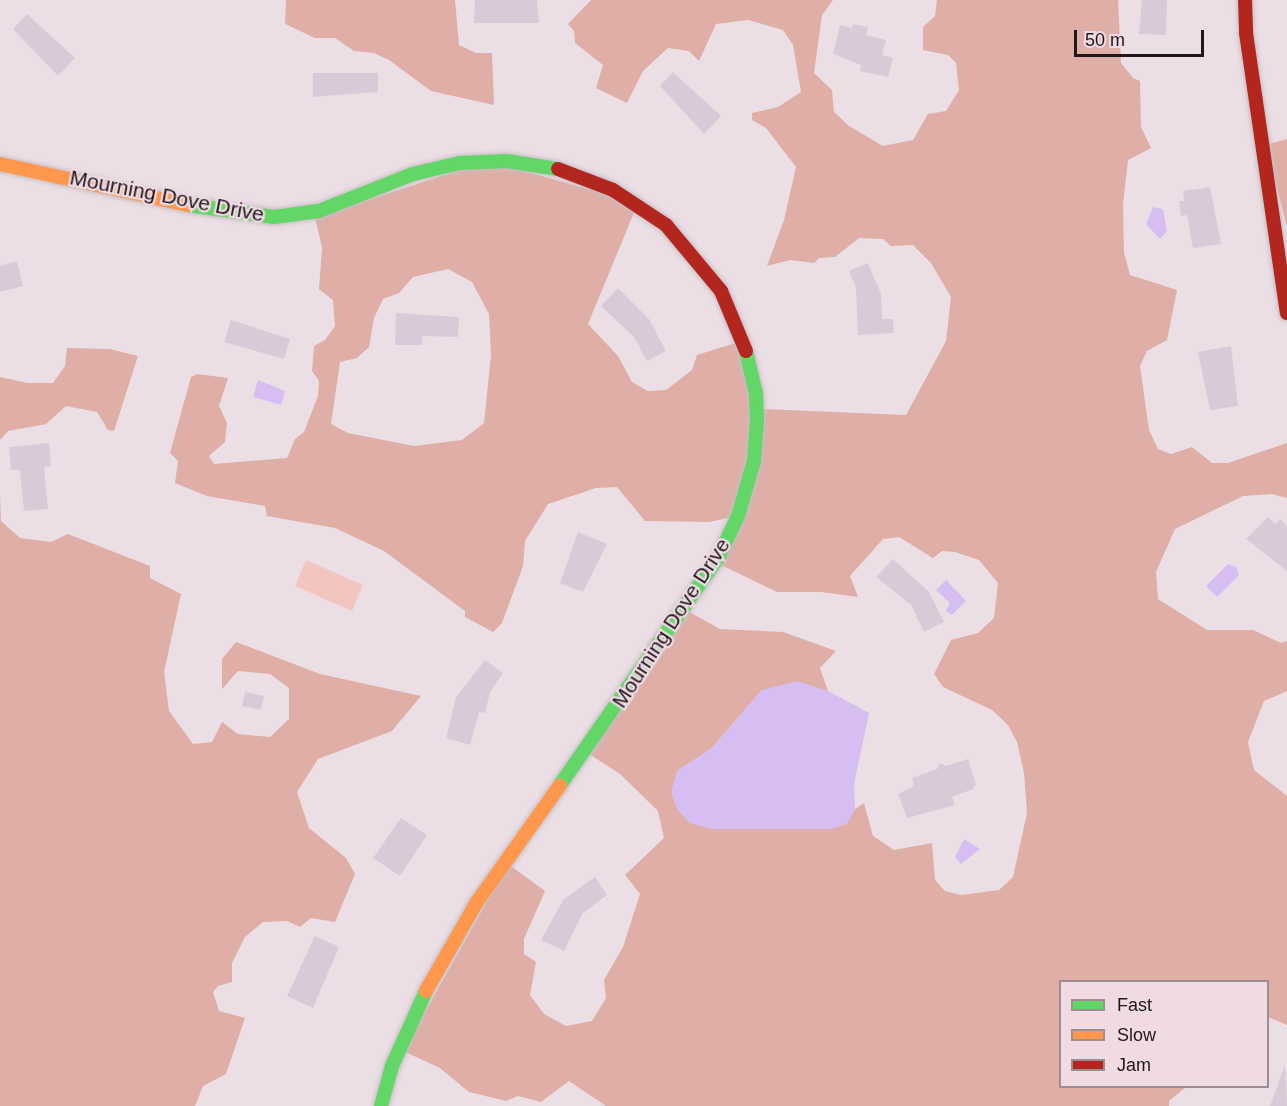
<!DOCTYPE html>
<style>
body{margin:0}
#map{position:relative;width:1287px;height:1106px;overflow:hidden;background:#ebdfe5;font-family:Arial,sans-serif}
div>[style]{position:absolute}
.green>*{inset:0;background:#f2c6bf}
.forest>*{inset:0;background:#dfaea6}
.water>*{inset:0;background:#d6bef2}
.building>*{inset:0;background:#dacad8}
.roads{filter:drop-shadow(0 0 2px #c7bec2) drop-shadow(0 0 2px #c7bec2)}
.fast>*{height:14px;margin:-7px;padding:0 7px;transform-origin:7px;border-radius:7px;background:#63d668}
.slow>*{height:14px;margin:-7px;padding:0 7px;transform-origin:7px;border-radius:7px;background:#ff974d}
.jam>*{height:14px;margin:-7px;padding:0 7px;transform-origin:7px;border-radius:7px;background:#b3261e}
span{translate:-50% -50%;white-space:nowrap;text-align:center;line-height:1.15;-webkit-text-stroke:4.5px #f0dae4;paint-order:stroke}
.street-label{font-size:21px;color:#1f181b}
.legend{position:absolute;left:1059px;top:980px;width:210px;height:108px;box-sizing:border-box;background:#f0dae4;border:2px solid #9c8c94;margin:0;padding:8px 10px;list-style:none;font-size:18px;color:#1f181b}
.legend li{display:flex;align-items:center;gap:12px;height:30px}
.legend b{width:30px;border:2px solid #9c8c94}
.scale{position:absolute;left:1074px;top:30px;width:130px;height:27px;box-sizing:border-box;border:3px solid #1f181b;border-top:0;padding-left:8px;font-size:18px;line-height:21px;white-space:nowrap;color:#1f181b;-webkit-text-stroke:4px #f0dae4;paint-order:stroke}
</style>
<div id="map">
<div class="green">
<div style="clip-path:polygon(306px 560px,363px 585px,352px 611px,295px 586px)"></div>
</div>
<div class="forest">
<div style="clip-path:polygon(286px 0,455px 0,459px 45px,476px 53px,492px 53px,494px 105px,431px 91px,389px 60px,374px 53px,354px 51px,335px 38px,315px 38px,285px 24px)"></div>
<div style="clip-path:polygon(evenodd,591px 0,833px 0,822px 15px,814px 73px,832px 90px,834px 112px,849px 126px,883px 146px,913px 140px,928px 114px,946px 111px,959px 90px,956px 63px,948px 55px,923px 50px,923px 27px,935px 16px,937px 0,1118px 0,1121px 63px,1133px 78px,1140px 81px,1141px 127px,1151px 148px,1128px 160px,1123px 204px,1124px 252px,1130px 275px,1177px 290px,1167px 340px,1147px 351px,1140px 366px,1149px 430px,1158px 449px,1171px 454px,1192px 447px,1212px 463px,1228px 463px,1287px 443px,1287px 498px,1272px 494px,1243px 496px,1175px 529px,1156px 572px,1158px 599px,1207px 630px,1253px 630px,1281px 643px,1287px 641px,1287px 691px,1264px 701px,1248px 742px,1254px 770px,1287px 796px,1287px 1025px,1268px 1017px,1268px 982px,1060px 982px,1060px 1086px,1186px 1087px,1169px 1101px,1169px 1106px,606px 1106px,569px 1081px,541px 1102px,518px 1096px,506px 1101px,469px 1092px,440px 1068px,403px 1051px,508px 864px,545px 891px,524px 939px,524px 954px,536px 962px,530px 995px,544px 1014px,566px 1026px,592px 1021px,606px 998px,604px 980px,623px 947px,640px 894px,625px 875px,664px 838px,658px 811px,620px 774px,589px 754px,686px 610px,720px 629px,783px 632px,836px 651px,820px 668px,828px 691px,762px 690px,712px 748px,677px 771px,846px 824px,855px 809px,864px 803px,873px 836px,894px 850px,932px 843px,935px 880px,945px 891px,961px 895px,999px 890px,1013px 877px,1027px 813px,1024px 773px,1017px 742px,1008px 725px,992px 710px,943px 687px,934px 674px,951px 640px,978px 633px,994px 618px,998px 583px,979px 560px,955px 552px,942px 551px,933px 558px,899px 537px,883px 539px,850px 576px,858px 597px,821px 592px,777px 592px,717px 563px,737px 516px,709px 522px,645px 521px,617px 487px,596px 488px,548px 504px,525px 541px,523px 566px,502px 623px,493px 632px,465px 617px,465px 611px,384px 551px,335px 528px,267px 516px,265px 506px,207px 496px,175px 483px,178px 461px,170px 453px,191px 377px,197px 374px,228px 378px,219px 406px,227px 423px,225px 442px,209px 456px,214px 464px,287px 458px,295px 439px,304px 432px,318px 396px,319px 381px,312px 371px,314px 346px,325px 340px,335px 326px,333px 300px,319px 289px,322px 248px,315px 217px,488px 161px,638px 203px,588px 324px,618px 356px,632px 382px,648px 391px,666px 390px,692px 370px,697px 355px,739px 342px,759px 409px,906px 415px,946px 341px,951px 297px,931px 263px,913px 245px,891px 246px,883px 239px,859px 238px,835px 257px,819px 258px,814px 263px,790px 260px,767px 266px,784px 220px,796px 167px,766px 128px,752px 120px,752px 113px,778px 107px,801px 92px,793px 45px,783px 30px,748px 20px,716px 24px,699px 61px,689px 51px,668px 48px,643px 71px,627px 103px,596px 88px,603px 65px,575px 43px,574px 31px,568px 24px,591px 0,448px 269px,472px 282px,489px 314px,491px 355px,484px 423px,462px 440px,414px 446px,348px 433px,331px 424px,340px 362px,357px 358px,369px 347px,374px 318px,383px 299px,399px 293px,413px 277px,448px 269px)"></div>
<div style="clip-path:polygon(1287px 139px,1287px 227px,1266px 145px)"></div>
<div style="clip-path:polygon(67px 348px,110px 349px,138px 356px,114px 431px,108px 430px,97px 412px,66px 406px,46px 424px,8px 431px,0 440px,0 377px,28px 383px,53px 383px,65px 366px)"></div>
<div style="clip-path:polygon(0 495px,1px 521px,20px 538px,51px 542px,68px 534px,150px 566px,150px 578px,181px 594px,164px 672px,169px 711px,193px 744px,212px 742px,222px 722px,238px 734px,270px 737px,289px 719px,289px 688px,270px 674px,238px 671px,222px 689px,222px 659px,236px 642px,320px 674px,421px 696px,392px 731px,318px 759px,297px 792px,309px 828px,346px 858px,355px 874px,335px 922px,311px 918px,300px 927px,287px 921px,263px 922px,245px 937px,232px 963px,232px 982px,218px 986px,213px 992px,219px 1011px,245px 1018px,226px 1074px,203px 1086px,195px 1106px,0 1106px)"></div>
</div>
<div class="water">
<div style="clip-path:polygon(1153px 207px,1163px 209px,1167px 231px,1160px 239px,1146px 224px)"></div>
<div style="clip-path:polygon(258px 380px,285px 391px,281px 405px,253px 397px)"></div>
<div style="clip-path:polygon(1228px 564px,1236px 567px,1239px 575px,1217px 597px,1206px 586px)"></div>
<div style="clip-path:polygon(946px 580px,966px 601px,952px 615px,946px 611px,950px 603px,936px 590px)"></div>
<div style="clip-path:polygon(797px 681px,828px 691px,869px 713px,854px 784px,855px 809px,847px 824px,831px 829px,712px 829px,690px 823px,677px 809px,671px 792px,677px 771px,712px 748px,762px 690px)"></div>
<div style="clip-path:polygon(964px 839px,980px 849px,961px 864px,955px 857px)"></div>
</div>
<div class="building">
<div style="clip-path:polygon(475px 0,537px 0,539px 23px,474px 23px)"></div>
<div style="clip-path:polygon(1142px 0,1167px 0,1166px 35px,1139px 34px)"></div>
<div style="clip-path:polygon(27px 14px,75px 58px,58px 76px,13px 29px)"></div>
<div style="clip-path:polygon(853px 24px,868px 27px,866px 35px,886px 40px,882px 55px,893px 58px,888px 77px,860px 71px,861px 65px,833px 54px,840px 25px,852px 28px)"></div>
<div style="clip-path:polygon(673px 72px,721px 116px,704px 134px,660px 86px)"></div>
<div style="clip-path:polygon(313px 73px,378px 73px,378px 92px,313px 97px)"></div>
<div style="clip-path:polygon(1210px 187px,1221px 244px,1193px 248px,1187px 215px,1181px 216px,1179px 201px,1184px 201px,1183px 191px)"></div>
<div style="clip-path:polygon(17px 261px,23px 286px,0 292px,0 266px)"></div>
<div style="clip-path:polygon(868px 263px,881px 294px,882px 319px,893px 319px,894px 333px,858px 335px,856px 288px,849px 271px)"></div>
<div style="clip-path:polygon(618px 288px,649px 319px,666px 351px,647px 361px,634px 337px,601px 306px)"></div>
<div style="clip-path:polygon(396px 313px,459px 317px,458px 337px,422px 336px,422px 345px,395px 345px)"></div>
<div style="clip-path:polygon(231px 320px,290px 339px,284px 359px,224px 342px)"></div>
<div style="clip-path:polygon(1231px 346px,1238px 406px,1210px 410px,1198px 352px)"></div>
<div style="clip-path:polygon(49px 443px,51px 466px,44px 467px,48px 509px,24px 511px,20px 470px,11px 470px,9px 447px)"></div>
<div style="clip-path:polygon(1268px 517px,1275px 524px,1280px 519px,1287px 527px,1287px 571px,1246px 539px)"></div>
<div style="clip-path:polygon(578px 532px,607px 544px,583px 592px,560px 583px)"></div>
<div style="clip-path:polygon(893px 559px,929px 592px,944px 622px,924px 632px,911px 605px,876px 577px)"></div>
<div style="clip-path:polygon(485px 660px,503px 673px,490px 692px,485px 713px,479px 712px,470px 745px,446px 738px,456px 697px)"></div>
<div style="clip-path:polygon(245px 692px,264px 696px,261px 710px,242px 706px)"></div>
<div style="clip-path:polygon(968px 759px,976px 784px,973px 789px,952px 797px,955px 805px,907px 818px,898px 794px,914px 786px,912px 778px,937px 769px,940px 763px,946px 766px)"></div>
<div style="clip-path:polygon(401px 818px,427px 835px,400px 876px,373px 858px)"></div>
<div style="clip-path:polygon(595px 877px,607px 895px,583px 913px,564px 951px,541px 940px,563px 900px)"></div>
<div style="clip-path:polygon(315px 936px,339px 947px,313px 1008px,287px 996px)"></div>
<div style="clip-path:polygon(1285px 1065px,1287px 1106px,1270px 1106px,1276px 1090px)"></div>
</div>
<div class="roads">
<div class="fast">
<div style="left:188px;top:205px;width:87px;rotate:7.9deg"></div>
<div style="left:274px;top:217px;width:45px;rotate:-7.6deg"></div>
<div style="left:319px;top:211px;width:101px;rotate:-21.5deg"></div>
<div style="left:413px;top:174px;width:48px;rotate:-13.2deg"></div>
<div style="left:460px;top:163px;width:47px;rotate:-2.4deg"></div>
<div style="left:507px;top:161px;width:52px;rotate:8.9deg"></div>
<div style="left:560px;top:785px;width:279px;rotate:-55.2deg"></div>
<div style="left:719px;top:556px;width:44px;rotate:-64.6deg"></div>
<div style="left:738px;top:516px;width:57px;rotate:-73.8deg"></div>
<div style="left:754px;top:461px;width:41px;rotate:-85.8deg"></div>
<div style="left:757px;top:420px;width:26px;rotate:-92deg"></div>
<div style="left:756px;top:394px;width:44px;rotate:-103.1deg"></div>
<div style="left:381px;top:1106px;width:41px;rotate:-74.6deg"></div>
<div style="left:392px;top:1066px;width:82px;rotate:-65.6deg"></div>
</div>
<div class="slow">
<div style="left:0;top:164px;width:192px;rotate:12.3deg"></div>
<div style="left:426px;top:991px;width:103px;rotate:-60.2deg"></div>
<div style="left:477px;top:902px;width:143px;rotate:-54.6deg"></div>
</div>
<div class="jam">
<div style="left:1245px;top:0;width:33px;rotate:88deg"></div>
<div style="left:1246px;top:33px;width:283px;rotate:81.7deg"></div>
<div style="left:558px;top:169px;width:59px;rotate:20.9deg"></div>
<div style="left:613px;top:190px;width:64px;rotate:33.4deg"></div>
<div style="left:666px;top:225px;width:86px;rotate:50.2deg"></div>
<div style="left:721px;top:291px;width:65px;rotate:67.4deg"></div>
</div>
</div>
<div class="street-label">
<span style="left:167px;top:196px;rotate:11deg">Mourning Dove Drive</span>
<span style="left:671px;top:623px;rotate:-57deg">Mourning Dove Drive</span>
</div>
<ul class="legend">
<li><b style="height:8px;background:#63d668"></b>Fast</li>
<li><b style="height:8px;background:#ff974d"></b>Slow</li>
<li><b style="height:8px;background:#b3261e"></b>Jam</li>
</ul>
<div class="scale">50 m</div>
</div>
